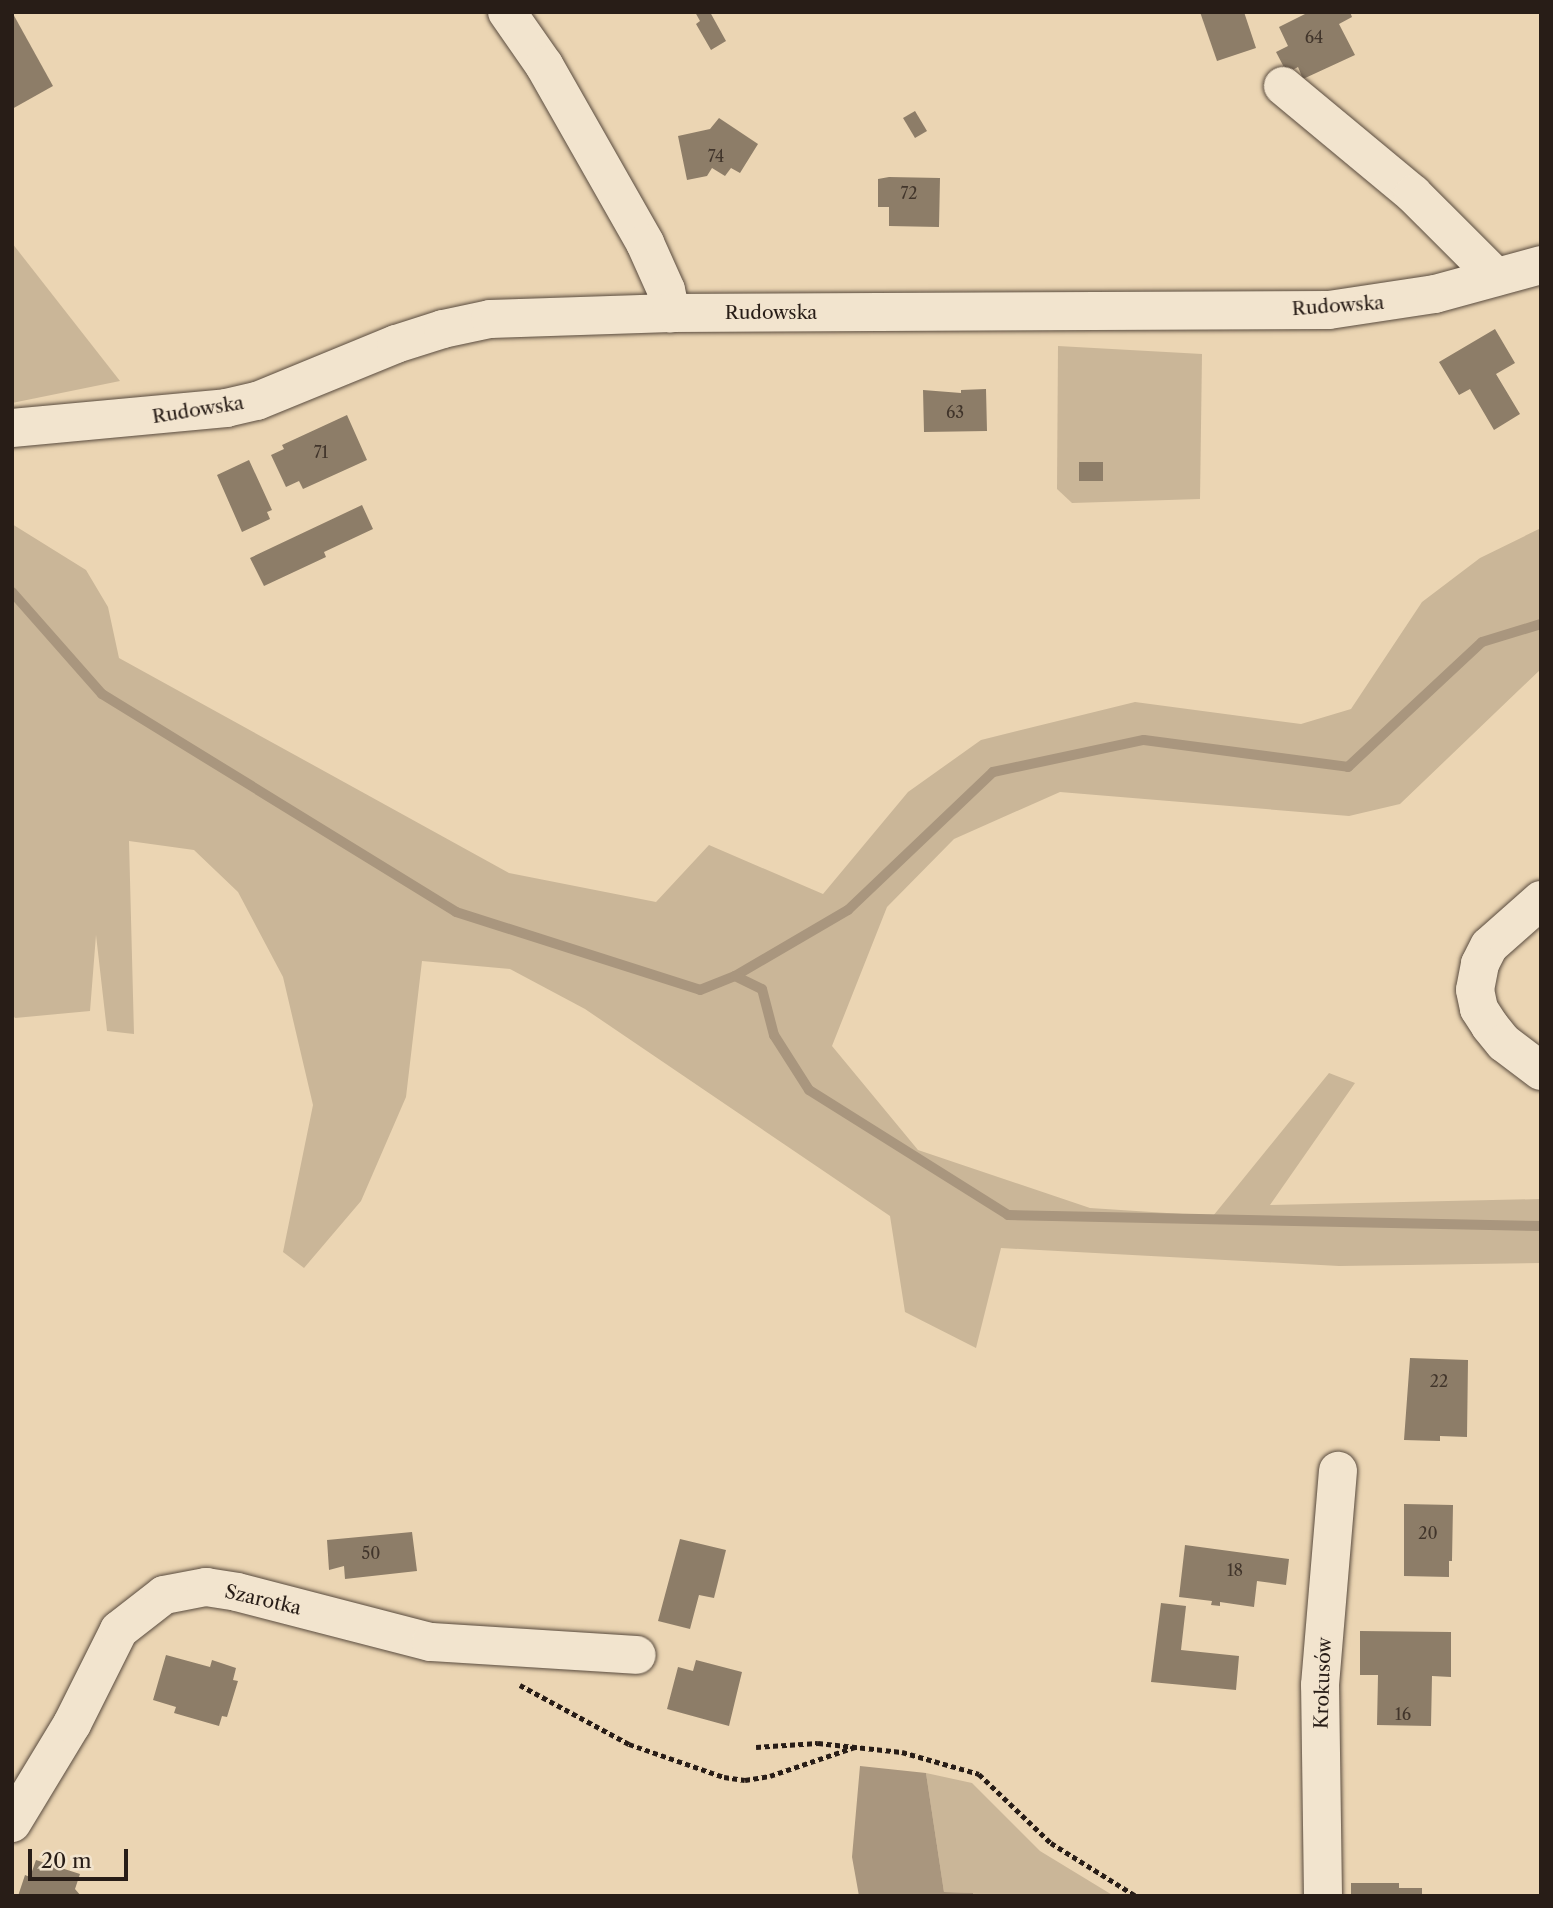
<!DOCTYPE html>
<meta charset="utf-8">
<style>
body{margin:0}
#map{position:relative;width:1553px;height:1908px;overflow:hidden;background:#ebd5b3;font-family:"Libre Caslon Text",serif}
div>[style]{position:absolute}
.green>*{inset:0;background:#cab698}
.water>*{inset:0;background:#a9967e}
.stream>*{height:10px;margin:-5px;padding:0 5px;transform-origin:5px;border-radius:5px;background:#a9967e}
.building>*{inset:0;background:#8d7d68}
.path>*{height:4.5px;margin-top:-2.25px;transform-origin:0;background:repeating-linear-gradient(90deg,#281d17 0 5px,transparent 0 8.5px)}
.roads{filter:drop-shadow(0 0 2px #594b3e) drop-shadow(0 0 2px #594b3e)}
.minor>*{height:38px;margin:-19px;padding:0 19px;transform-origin:19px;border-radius:19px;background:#f2e4ce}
span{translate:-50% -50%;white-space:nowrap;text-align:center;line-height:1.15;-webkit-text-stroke:6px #f2e4ce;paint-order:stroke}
.number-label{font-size:16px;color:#41352b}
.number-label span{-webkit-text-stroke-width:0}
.street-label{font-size:19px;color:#281d17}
.frame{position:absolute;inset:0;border:14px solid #281d17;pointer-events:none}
.scale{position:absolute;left:28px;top:1849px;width:100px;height:32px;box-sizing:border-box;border:4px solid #281d17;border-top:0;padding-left:9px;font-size:21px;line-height:24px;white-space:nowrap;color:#281d17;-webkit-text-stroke:5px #f2e4ce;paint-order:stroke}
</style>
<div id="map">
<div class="green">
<div style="clip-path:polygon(12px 243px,120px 381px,12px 403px)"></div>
<div style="clip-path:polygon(1058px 346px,1202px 354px,1200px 499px,1072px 503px,1057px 489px)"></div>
<div style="clip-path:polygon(12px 524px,86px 570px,108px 607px,119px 658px,509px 873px,656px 902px,709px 845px,823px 894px,908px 792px,981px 740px,1135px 702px,1301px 724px,1351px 709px,1422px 602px,1480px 558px,1541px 528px,1541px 669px,1400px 804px,1349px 816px,1060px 792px,954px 839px,887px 907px,832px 1046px,918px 1150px,1090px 1208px,1213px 1216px,1329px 1073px,1355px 1083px,1270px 1205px,1541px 1199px,1541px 1263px,1339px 1266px,1001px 1248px,976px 1348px,905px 1312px,890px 1216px,585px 1009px,510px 969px,422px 961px,406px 1097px,361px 1201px,304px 1268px,283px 1252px,313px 1105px,283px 977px,238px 892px,194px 850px,129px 841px,134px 1034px,107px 1031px,96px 935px,90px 1011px,15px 1018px,12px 1014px)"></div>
<div style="clip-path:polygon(926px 1773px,972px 1783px,1040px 1851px,1114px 1896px,973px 1896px,972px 1893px,944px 1892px)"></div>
</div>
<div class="water">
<div style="clip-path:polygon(860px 1766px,926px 1773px,944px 1892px,973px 1893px,973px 1896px,859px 1896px,852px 1857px)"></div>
</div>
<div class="stream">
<div style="left:12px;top:592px;width:136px;rotate:48.6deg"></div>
<div style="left:102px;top:694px;width:416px;rotate:31.6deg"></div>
<div style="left:456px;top:912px;width:256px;rotate:17.7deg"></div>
<div style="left:700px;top:990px;width:38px;rotate:-22deg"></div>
<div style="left:735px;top:976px;width:131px;rotate:-30.3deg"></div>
<div style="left:848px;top:910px;width:200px;rotate:-43.6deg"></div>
<div style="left:993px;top:772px;width:154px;rotate:-12deg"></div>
<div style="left:1144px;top:740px;width:206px;rotate:7.5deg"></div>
<div style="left:1348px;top:767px;width:183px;rotate:-43deg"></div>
<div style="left:1482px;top:642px;width:62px;rotate:-17deg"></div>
<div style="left:735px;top:976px;width:30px;rotate:26deg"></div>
<div style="left:762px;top:989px;width:48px;rotate:75.4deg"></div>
<div style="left:774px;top:1035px;width:65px;rotate:57.5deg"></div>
<div style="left:809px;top:1090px;width:235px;rotate:32.1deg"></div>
<div style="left:1008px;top:1215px;width:533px;rotate:1.18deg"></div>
</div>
<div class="building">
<div style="clip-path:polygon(12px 12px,53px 86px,12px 109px)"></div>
<div style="clip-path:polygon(695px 12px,710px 12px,726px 41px,711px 50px,696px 24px,700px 21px)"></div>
<div style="clip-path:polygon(1200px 12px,1244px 12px,1256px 48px,1217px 61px)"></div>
<div style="clip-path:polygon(1309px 12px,1350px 12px,1352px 17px,1339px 24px,1355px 55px,1303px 79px,1298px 67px,1287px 73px,1276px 52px,1288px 46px,1279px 27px)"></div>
<div style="clip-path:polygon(915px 111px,927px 131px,915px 138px,903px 118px)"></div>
<div style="clip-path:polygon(719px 118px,758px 144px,740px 173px,731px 168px,725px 176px,712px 168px,707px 176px,687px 180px,678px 136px,710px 129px)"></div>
<div style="clip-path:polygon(889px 177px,940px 178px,939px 227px,889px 226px,889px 207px,878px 207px,878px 179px)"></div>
<div style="clip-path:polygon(1495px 329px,1515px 363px,1496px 374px,1520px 414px,1494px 430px,1470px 389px,1459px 395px,1439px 362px)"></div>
<div style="clip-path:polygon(986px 389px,987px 431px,924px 432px,923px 390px,961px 393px,961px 390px)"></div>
<div style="clip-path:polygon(347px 415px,367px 460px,303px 489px,299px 481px,286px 487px,271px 455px,284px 449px,282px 445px)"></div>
<div style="clip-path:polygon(249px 460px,272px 510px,267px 512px,270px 519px,242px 532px,217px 475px)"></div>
<div style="clip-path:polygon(1079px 462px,1103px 462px,1103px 481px,1079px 481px)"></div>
<div style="clip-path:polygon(362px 505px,373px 529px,324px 552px,326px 557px,264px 586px,250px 558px)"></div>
<div style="clip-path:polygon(1410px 1358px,1468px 1360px,1467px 1437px,1440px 1436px,1440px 1441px,1404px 1440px)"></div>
<div style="clip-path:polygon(1404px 1504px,1453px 1505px,1452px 1561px,1449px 1561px,1449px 1577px,1404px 1576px)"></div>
<div style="clip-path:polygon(412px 1532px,417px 1571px,345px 1579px,344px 1566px,329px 1570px,327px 1540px)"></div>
<div style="clip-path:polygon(680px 1539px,726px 1550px,714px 1598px,699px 1595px,690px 1629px,658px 1621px)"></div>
<div style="clip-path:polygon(1185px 1545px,1289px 1559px,1286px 1585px,1257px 1581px,1254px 1607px,1220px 1602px,1220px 1606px,1211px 1605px,1212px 1601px,1179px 1597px)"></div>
<div style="clip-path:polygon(1161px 1603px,1186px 1606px,1181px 1650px,1239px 1656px,1236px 1690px,1151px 1682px)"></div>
<div style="clip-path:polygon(1360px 1631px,1451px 1632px,1451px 1677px,1432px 1676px,1431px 1726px,1377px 1725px,1378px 1675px,1360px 1675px)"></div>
<div style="clip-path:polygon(166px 1655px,210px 1667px,212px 1660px,236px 1668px,233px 1680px,238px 1681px,227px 1717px,222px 1716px,219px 1726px,174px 1713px,176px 1707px,153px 1700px)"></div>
<div style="clip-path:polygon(696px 1660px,742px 1672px,729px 1726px,667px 1709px,678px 1667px,693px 1671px)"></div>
<div style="clip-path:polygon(36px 1860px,80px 1874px,75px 1889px,81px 1896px,18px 1896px,25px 1875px,30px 1877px)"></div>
<div style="clip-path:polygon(1351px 1883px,1399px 1883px,1399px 1888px,1422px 1888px,1422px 1896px,1351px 1896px)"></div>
</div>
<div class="path">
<div style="left:520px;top:1685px;width:124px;rotate:28.4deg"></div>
<div style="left:629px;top:1744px;width:101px;rotate:19.2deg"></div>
<div style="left:724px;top:1777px;width:21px;rotate:8deg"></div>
<div style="left:745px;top:1780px;width:25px;rotate:-9deg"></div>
<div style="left:770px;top:1776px;width:90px;rotate:-18.8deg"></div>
<div style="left:756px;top:1747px;width:62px;rotate:-3.7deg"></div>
<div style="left:818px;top:1743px;width:84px;rotate:6.1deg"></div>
<div style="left:902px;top:1752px;width:80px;rotate:15.9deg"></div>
<div style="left:979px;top:1774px;width:100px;rotate:43.8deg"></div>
<div style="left:1051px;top:1843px;width:100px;rotate:31.9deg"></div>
</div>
<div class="roads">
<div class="minor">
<div style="left:507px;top:12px;width:65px;rotate:55.1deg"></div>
<div style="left:544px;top:65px;width:205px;rotate:60.4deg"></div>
<div style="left:645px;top:243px;width:51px;rotate:65.9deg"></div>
<div style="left:666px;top:290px;width:24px;rotate:78deg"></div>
<div style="left:1283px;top:86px;width:169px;rotate:39.7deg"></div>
<div style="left:1413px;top:194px;width:117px;rotate:45deg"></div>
<div style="left:12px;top:428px;width:215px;rotate:-5.3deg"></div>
<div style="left:226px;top:408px;width:32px;rotate:-13deg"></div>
<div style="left:257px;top:401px;width:150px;rotate:-22.3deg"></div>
<div style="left:396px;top:344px;width:49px;rotate:-17.7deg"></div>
<div style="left:443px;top:329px;width:48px;rotate:-12deg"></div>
<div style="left:490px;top:319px;width:181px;rotate:-1.9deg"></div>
<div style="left:671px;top:313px;width:658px;rotate:-0.26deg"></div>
<div style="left:1329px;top:310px;width:107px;rotate:-8.6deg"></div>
<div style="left:1435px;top:294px;width:110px;rotate:-15.3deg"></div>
<div style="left:1541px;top:900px;width:69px;rotate:138.5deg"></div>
<div style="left:1489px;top:946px;width:20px;rotate:117deg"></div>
<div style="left:1480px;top:964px;width:26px;rotate:101deg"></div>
<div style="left:1475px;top:990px;width:19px;rotate:78deg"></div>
<div style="left:1479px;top:1009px;width:20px;rotate:57deg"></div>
<div style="left:1490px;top:1026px;width:22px;rotate:51deg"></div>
<div style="left:1504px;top:1043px;width:46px;rotate:37.1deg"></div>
<div style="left:12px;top:1823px;width:116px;rotate:-58.8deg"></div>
<div style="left:72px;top:1724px;width:105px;rotate:-63.4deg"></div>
<div style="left:119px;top:1630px;width:57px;rotate:-37.9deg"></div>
<div style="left:164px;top:1595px;width:43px;rotate:-10.8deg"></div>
<div style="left:206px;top:1587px;width:31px;rotate:9deg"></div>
<div style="left:237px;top:1592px;width:200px;rotate:14.5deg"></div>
<div style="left:431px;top:1642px;width:206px;rotate:3.6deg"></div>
<div style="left:1323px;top:1896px;width:211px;rotate:-90.8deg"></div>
<div style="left:1320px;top:1685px;width:215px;rotate:-85.2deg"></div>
</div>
</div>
<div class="number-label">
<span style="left:1314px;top:37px">64</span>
<span style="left:716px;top:156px">74</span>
<span style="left:909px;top:193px">72</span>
<span style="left:955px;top:412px">63</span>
<span style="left:321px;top:452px">71</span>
<span style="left:1439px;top:1381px">22</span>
<span style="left:1428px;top:1533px">20</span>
<span style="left:371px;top:1553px">50</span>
<span style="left:1235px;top:1570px">18</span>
<span style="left:1403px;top:1714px">16</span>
</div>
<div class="street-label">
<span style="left:1338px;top:306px;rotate:-4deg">Rudowska</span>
<span style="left:771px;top:313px">Rudowska</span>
<span style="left:198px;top:410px;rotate:-9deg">Rudowska</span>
<span style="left:263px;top:1600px;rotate:13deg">Szarotka</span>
<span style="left:1323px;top:1683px;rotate:-88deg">Krokusów</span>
</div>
<div class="frame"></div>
<div class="scale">20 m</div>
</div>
